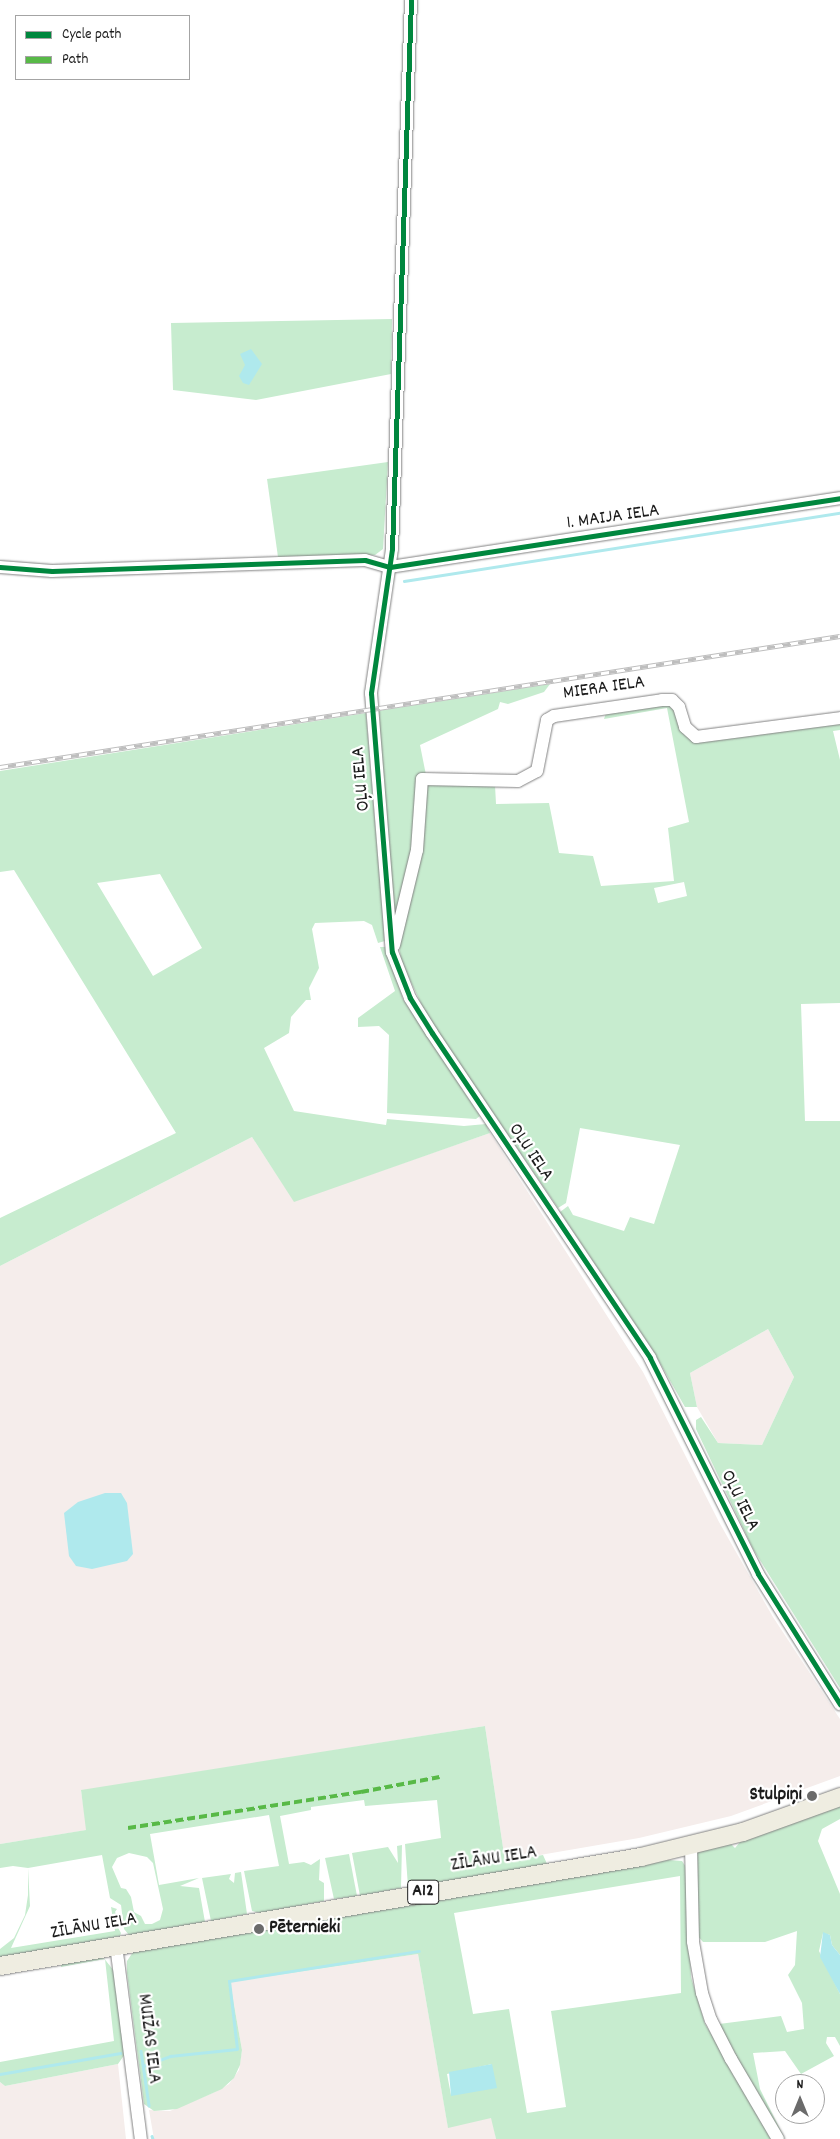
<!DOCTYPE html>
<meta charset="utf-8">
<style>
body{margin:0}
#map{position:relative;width:840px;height:2139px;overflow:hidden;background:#fff;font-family:Dekko,sans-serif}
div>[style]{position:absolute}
.built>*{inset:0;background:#f5edeb}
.green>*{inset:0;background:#c7eccf}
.water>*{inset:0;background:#afe9ed}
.stream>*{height:2.5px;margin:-1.25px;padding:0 1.25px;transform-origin:1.25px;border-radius:1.25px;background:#afe9ed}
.roads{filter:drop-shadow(0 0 1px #828282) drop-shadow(0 0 1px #828282)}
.minor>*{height:12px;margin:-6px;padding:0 6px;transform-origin:6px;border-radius:6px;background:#fff}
.highway>*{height:18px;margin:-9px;padding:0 9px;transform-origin:9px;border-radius:9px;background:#efede1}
.rail>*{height:4.5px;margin-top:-2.25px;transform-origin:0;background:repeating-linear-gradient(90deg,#fff 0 8px,#bebebe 0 16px);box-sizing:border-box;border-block:1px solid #bebebe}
.quiet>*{height:4px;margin-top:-2px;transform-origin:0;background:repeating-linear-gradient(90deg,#58b947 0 8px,transparent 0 12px)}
.cycleway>*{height:5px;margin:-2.5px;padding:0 2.5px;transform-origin:2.5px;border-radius:2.5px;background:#00873e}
.dots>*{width:14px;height:14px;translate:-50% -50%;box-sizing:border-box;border:2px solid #fff;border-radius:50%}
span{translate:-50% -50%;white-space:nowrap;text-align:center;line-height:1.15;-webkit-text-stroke:4.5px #fff;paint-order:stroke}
.shield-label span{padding:1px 4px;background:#fff;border:1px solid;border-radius:4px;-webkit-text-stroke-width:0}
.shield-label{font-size:18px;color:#1c1c1c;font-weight:700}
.street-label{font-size:19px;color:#1c1c1c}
.poi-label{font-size:19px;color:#1c1c1c;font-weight:700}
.right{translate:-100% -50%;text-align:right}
.left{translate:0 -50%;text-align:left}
.legend{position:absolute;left:15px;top:15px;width:175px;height:65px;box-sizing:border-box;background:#fff;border:1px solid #a4a4a4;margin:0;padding:6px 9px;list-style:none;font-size:15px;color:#1c1c1c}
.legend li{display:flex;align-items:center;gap:10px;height:25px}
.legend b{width:25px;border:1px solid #a4a4a4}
.north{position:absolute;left:775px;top:2074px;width:50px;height:50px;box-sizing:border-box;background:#fff;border:1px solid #a4a4a4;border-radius:50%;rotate:0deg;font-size:14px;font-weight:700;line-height:20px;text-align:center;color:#1c1c1c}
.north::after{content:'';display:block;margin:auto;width:18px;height:22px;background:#6b6b6b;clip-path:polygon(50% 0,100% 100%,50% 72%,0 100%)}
</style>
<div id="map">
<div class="built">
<div style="clip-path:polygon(490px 1133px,643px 1372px,719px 1522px,773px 1617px,840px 1719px,840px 1776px,731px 1816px,639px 1838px,505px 1861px,485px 1726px,81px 1791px,87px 1830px,0 1844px,0 1266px,252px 1137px,294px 1201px)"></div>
<div style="clip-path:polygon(768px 1329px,794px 1377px,762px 1445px,718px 1443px,697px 1407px,690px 1373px)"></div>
<div style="clip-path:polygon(418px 1954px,448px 2127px,492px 2117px,496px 2139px,154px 2139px,149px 2110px,170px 2111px,215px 2092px,229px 2084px,239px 2070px,242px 2050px,230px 1982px)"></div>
<div style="clip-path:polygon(118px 2064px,126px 2139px,0 2139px,0 2082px,5px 2086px)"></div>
</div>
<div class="green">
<div style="clip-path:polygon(392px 319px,391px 374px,256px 400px,173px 390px,171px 323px)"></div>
<div style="clip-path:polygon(388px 462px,383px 549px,375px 555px,278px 557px,267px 479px)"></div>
<div style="clip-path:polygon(550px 684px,544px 692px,508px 704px,500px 702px,498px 709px,420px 745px,426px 775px,422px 777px,415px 834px,395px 916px,377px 711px)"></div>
<div style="clip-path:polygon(evenodd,659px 703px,674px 707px,685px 734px,840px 721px,840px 730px,833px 731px,840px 760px,840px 1003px,801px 1004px,805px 1121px,840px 1121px,840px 1688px,753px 1549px,696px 1429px,696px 1420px,701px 1417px,718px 1443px,762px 1445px,794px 1377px,768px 1329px,690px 1373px,697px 1407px,685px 1407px,652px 1349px,560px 1212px,568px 1206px,573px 1215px,624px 1231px,630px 1217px,654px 1224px,680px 1145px,580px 1128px,566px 1203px,558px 1208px,427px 1016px,401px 961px,399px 943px,427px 784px,495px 785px,496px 804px,549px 803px,559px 853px,593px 856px,601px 886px,674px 881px,668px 828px,689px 822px,667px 708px,604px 719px,606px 713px,659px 703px,684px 882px,687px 896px,658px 903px,654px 888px,684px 882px)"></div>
<div style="clip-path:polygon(evenodd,366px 713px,385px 941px,378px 943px,372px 925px,364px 921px,315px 923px,312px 929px,319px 968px,309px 988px,311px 1000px,306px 1000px,291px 1017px,289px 1033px,264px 1048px,294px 1111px,386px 1125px,387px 1119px,464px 1126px,486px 1124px,490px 1133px,294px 1202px,252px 1137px,0 1266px,0 1218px,176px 1133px,14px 870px,0 872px,0 771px,366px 713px,160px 874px,202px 948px,153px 976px,97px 883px,160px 874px)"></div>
<div style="clip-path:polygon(380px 947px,386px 947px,403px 999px,480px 1116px,476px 1119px,387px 1113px,389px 1035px,379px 1026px,358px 1027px,358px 1018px,395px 991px)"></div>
<div style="clip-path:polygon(evenodd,485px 1726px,505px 1861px,543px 1855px,548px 1866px,408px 1887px,405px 1844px,441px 1838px,437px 1800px,365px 1806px,364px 1800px,311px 1807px,311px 1810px,280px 1816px,289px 1864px,304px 1862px,311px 1865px,320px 1859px,319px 1880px,324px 1883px,324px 1901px,261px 1913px,252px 1911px,244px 1871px,279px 1866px,269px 1815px,150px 1834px,159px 1885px,199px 1878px,180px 1886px,199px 1888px,205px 1922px,129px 1935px,124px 1929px,121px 1905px,110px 1898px,102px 1855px,28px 1868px,30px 1906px,11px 1948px,115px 1931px,111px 1907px,117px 1909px,115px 1912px,119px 1918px,116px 1924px,121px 1933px,120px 1936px,0 1959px,0 1949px,14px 1938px,25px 1915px,28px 1895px,28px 1868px,13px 1866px,0 1868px,0 1844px,86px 1830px,81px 1790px,485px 1726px,129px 1853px,147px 1857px,153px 1863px,163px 1909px,160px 1920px,152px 1924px,145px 1924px,141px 1916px,134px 1912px,131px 1897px,126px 1889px,121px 1888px,112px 1867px,117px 1858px,129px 1853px)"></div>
<div style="clip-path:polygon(840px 1805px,840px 1819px,822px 1829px,818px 1841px,840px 1894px,840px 1955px,832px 1945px,830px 1935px,823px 1933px,819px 1951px,840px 1994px,840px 2046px,835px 2037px,827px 2037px,826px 2043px,834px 2056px,801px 2074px,785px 2051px,753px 2053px,760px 2089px,785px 2139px,781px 2139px,719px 2024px,781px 2016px,787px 2032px,804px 2029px,802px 2003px,788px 1975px,795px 1965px,797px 1931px,765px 1942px,703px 1942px,696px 1934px,695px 1853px,730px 1843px,735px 1848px,741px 1841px)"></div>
<div style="clip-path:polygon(402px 1845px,401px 1888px,360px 1896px,352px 1853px,388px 1847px,398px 1863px,397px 1846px)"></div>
<div style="clip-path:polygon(349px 1854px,357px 1896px,334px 1899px,325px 1858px)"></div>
<div style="clip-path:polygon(evenodd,668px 1860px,682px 1861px,686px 1867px,691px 1977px,705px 2024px,775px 2139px,496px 2139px,491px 2118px,448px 2128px,418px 1954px,230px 1982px,242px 2050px,240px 2065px,234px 2078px,222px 2089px,177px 2109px,154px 2111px,144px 2104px,127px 1973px,127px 1961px,133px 1952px,668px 1860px,680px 1876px,681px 1993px,551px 2011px,566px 2107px,527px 2113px,509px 2009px,473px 2014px,454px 1913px,680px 1876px,668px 1860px,492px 2064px,451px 2095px,447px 2074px,492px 2064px)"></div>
<div style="clip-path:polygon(241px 1872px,247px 1914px,211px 1921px,202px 1878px,231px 1874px,229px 1879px,234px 1883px,235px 1873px)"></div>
<div style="clip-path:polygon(103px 1957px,114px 1971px,125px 2054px,118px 2064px,5px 2086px,0 2082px,0 2062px,114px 2041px,105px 1959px,61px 1967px,61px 1961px)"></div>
</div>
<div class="water">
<div style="clip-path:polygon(251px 349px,262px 364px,249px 385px,243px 383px,239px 376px,245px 365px,240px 354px)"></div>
<div style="clip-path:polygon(105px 1493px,121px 1493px,127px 1503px,133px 1554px,127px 1561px,92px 1569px,76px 1566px,69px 1556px,64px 1513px,78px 1502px)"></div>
<div style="clip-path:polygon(823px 1932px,830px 1935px,832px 1945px,840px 1955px,840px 1994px,820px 1957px)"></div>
<div style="clip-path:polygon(492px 2064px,497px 2088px,451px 2096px,449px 2072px)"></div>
</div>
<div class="stream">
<div style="left:404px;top:581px;width:441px;rotate:-8.9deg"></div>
<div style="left:141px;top:2051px;width:55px;rotate:81.6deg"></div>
<div style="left:143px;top:2066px;width:29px;rotate:-20deg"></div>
<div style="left:170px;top:2056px;width:67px;rotate:-6deg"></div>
<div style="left:237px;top:2049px;width:68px;rotate:-96.7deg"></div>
<div style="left:229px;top:1981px;width:192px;rotate:-9deg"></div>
<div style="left:0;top:2074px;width:122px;rotate:-9.9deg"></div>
<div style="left:152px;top:2136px;width:3px;rotate:72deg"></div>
</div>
<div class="roads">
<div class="minor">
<div style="left:411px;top:0;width:549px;rotate:91.98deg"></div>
<div style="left:392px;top:549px;width:146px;rotate:98.3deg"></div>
<div style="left:371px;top:693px;width:260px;rotate:85.4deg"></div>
<div style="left:392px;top:952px;width:49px;rotate:68.6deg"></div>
<div style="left:410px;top:998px;width:41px;rotate:57.8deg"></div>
<div style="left:432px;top:1033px;width:391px;rotate:56.1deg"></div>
<div style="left:650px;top:1358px;width:241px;rotate:63.4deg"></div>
<div style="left:758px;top:1574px;width:154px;rotate:57.8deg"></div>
<div style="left:0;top:567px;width:52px;rotate:4.4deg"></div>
<div style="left:52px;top:571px;width:313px;rotate:-2deg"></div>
<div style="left:365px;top:560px;width:26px;rotate:16deg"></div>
<div style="left:390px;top:567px;width:455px;rotate:-8.7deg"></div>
<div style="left:394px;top:945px;width:98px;rotate:-76.4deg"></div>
<div style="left:417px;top:850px;width:71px;rotate:-86deg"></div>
<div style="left:422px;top:779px;width:96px;rotate:1.2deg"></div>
<div style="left:518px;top:781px;width:21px;rotate:-28deg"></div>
<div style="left:537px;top:771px;width:52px;rotate:-78.9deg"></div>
<div style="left:547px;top:720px;width:8px;rotate:-30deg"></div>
<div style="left:554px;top:716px;width:109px;rotate:-8.4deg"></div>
<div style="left:662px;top:700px;width:10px"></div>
<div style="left:672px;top:700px;width:10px;rotate:45deg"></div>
<div style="left:679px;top:707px;width:21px;rotate:73deg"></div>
<div style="left:685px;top:727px;width:15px;rotate:42deg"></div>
<div style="left:696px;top:737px;width:145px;rotate:-7.5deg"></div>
<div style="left:691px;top:1845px;width:97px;rotate:88.8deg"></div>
<div style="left:693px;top:1942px;width:52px;rotate:80deg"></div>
<div style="left:702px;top:1993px;width:28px;rotate:72deg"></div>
<div style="left:711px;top:2020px;width:44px;rotate:62.9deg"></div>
<div style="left:731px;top:2059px;width:93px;rotate:59.6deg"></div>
<div style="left:116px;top:1945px;width:196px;rotate:82.7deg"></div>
</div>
<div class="highway">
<div style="left:0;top:1966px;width:650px;rotate:-9.65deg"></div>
<div style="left:641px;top:1857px;width:105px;rotate:-13.8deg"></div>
<div style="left:743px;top:1832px;width:103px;rotate:-19.8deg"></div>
</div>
</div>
<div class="rail">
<div style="left:0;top:767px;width:850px;rotate:-8.86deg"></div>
</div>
<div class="quiet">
<div style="left:128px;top:1828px;width:236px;rotate:-8.8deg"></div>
<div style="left:361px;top:1792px;width:80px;rotate:-10.8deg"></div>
</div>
<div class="cycleway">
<div style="left:411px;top:0;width:549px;rotate:91.98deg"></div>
<div style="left:392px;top:549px;width:146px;rotate:98.3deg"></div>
<div style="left:371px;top:693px;width:260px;rotate:85.4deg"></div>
<div style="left:392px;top:952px;width:49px;rotate:68.6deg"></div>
<div style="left:410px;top:998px;width:41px;rotate:57.8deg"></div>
<div style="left:432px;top:1033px;width:391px;rotate:56.1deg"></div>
<div style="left:650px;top:1358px;width:241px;rotate:63.4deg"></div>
<div style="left:758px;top:1574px;width:154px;rotate:57.8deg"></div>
<div style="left:0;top:567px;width:52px;rotate:4.4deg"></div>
<div style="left:52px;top:571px;width:313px;rotate:-2deg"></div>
<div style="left:365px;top:560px;width:26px;rotate:16deg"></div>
<div style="left:390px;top:567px;width:455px;rotate:-8.7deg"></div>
</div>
<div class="dots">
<div style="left:812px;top:1796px;background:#6b6b6b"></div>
<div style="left:259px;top:1929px;background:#6b6b6b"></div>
</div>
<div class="shield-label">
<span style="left:423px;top:1892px">A12</span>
</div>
<div class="street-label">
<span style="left:613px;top:518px;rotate:-8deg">1. MAIJA IELA</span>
<span style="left:604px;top:689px;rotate:-8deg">MIERA IELA</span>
<span style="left:362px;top:779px;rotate:-95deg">OĻU IELA</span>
<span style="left:530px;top:1153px;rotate:56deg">OĻU IELA</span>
<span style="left:739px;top:1501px;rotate:64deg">OĻU IELA</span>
<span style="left:494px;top:1860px;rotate:-9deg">ZĪLĀNU IELA</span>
<span style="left:94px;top:1927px;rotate:-10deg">ZĪLĀNU IELA</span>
<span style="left:148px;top:2039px;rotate:83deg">MUIŽAS IELA</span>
</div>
<div class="poi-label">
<span class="right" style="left:802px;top:1796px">Stulpiņi</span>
<span class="left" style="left:269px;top:1929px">Pēternieki</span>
</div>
<ul class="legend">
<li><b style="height:6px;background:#00873e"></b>Cycle path</li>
<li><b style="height:6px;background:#58b947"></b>Path</li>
</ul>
<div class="north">N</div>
</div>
